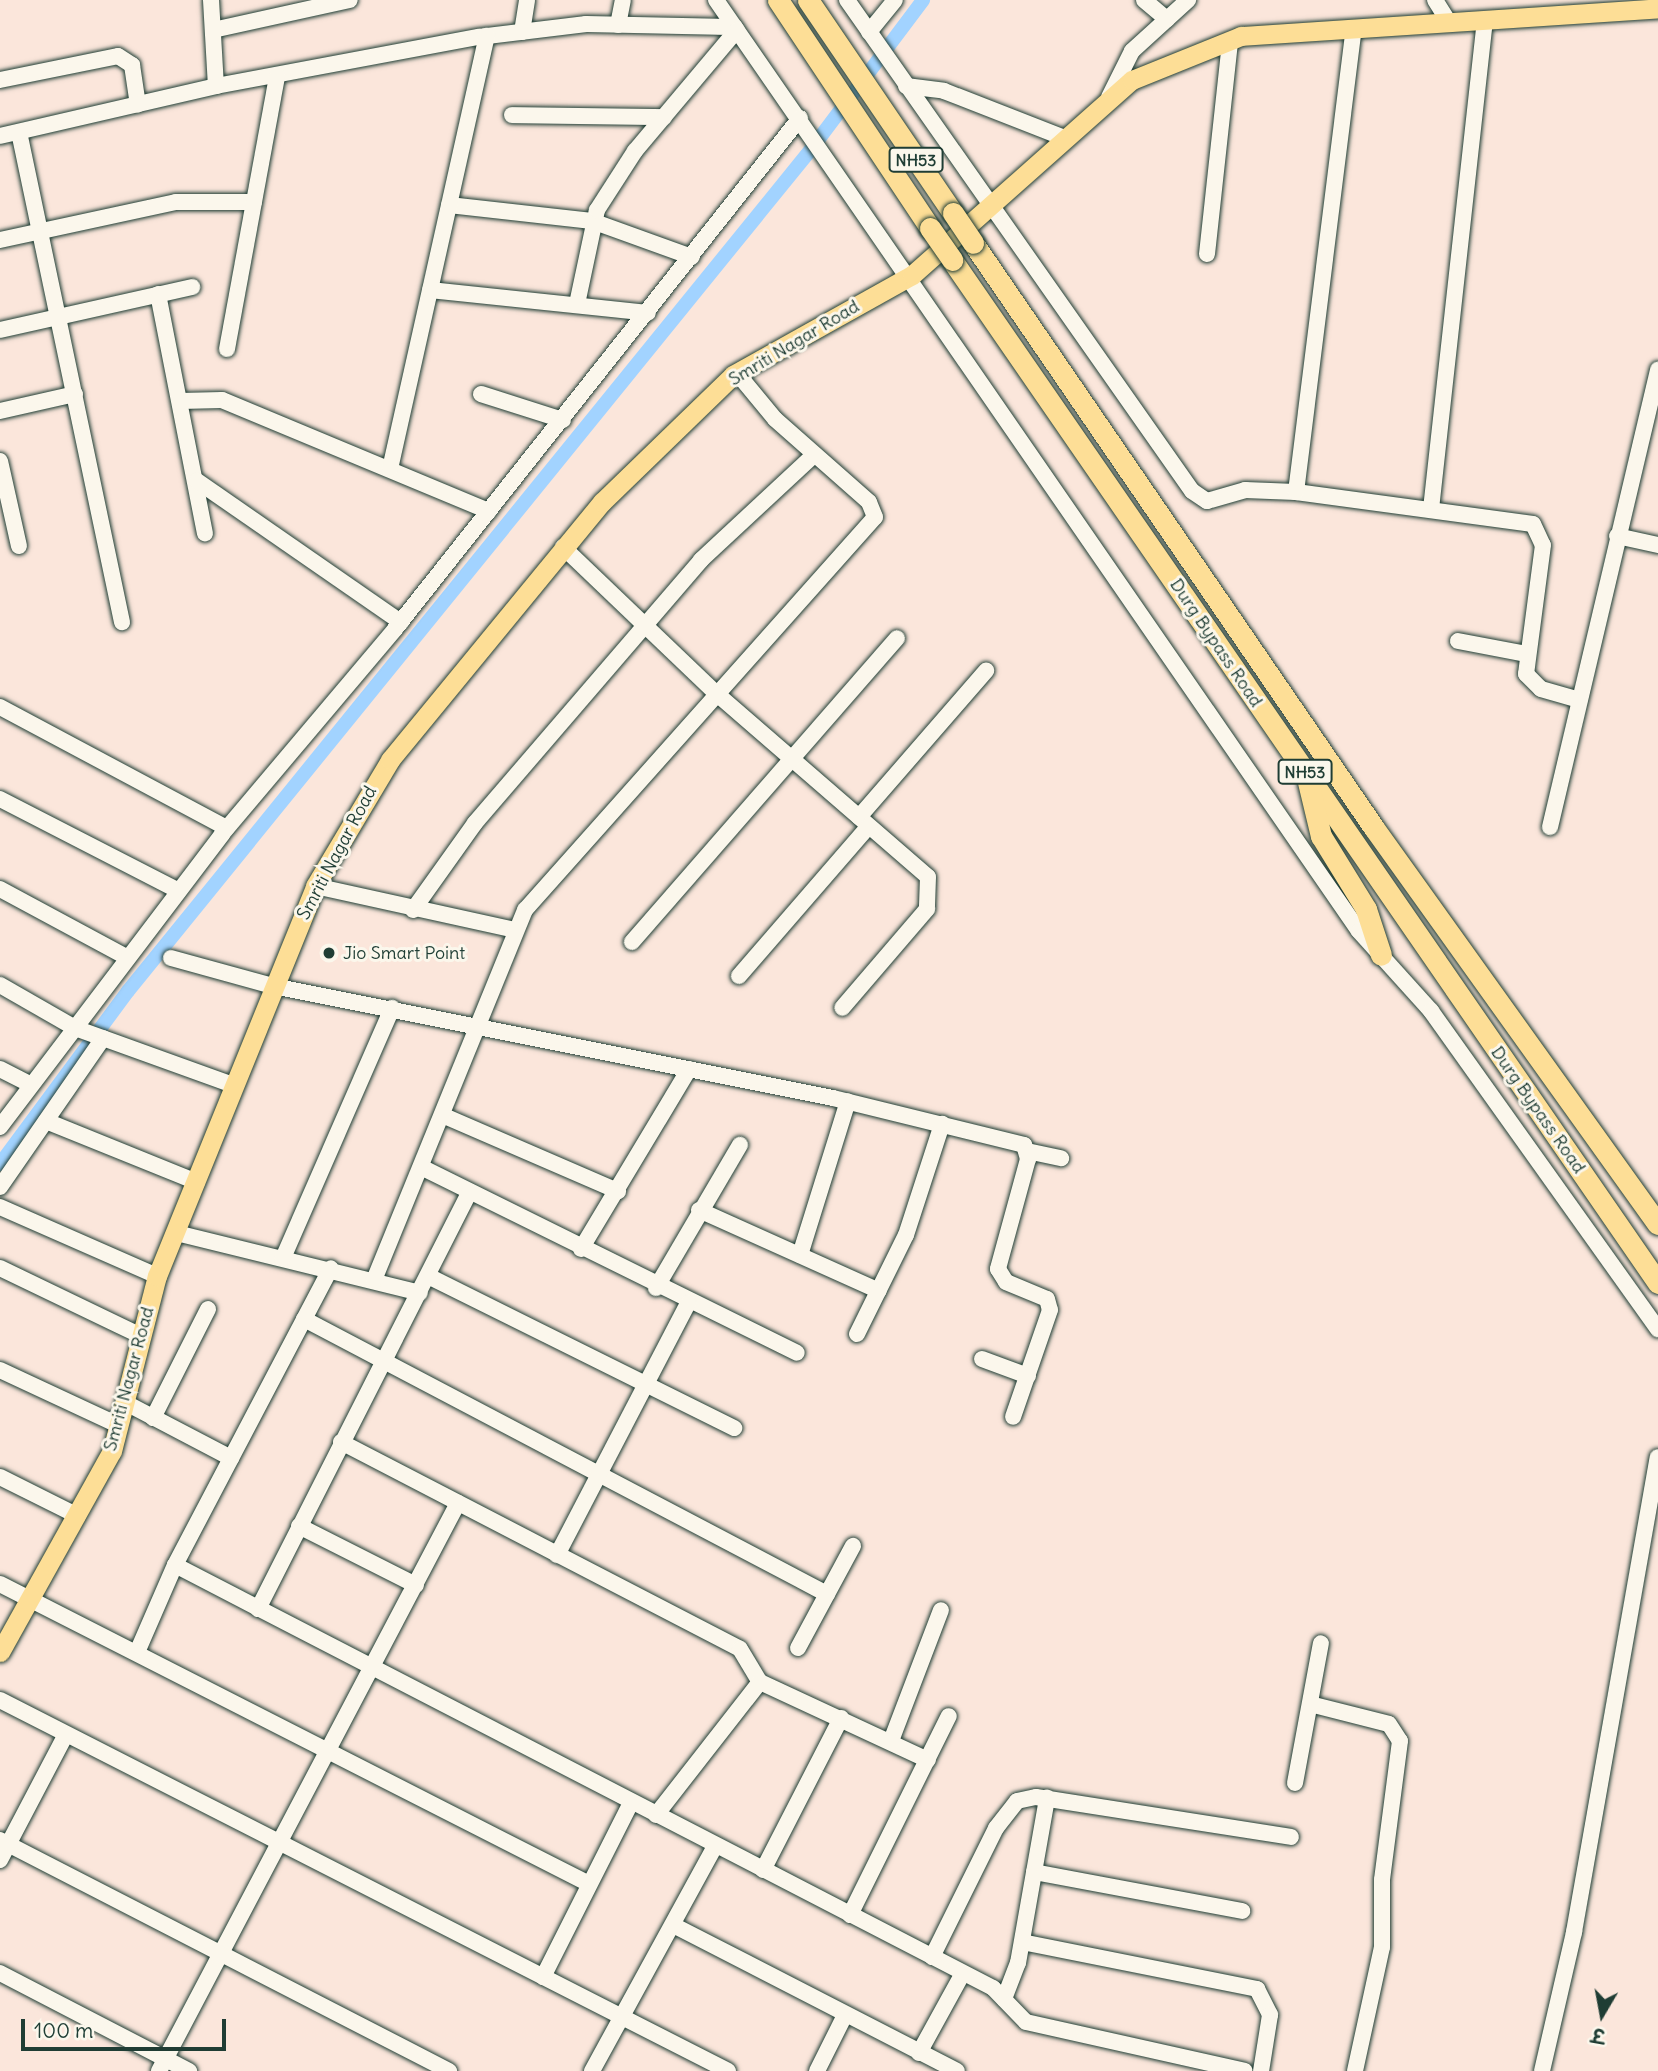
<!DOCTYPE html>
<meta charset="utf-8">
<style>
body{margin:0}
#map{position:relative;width:1658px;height:2071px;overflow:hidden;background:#fbe6db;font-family:Delius,"Playpen Sans Deva",sans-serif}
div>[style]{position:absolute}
.canal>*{height:14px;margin:-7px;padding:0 7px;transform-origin:7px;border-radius:7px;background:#a2d3ff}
.roads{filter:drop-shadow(0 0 2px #1f3d34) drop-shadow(0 0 2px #1f3d34)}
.minor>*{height:16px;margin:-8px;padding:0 8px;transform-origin:8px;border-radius:8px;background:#fbf7ec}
.major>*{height:19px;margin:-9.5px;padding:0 9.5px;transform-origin:9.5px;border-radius:9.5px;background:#fdde96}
.highway>*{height:21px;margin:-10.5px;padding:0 10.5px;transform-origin:10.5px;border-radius:10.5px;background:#fdde96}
.bridges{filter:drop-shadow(0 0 2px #1f3d34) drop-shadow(0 0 2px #1f3d34)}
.highway-bridge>*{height:21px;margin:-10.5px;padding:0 10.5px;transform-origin:10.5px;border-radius:10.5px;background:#fdde96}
.dots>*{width:19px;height:19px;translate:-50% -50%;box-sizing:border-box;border:4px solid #fbf7ec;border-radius:50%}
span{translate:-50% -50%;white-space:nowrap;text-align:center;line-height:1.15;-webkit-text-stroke:6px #fbf7ec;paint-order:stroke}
.shield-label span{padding:2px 5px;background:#fbf7ec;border:2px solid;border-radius:5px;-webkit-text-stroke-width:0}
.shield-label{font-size:16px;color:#1f3d34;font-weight:700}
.street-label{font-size:18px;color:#1f3d34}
.poi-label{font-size:18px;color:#1f3d34}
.left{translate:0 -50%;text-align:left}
.north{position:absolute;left:1567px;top:1980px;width:70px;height:70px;-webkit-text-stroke:5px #fbf7ec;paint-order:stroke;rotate:190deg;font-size:19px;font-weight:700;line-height:28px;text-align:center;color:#1f3d34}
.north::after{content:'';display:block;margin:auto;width:24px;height:32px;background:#1f3d34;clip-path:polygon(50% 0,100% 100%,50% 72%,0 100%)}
.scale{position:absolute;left:21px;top:2019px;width:205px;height:32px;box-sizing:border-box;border:4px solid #1f3d34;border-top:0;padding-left:9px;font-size:21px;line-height:24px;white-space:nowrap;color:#1f3d34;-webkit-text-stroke:5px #fbf7ec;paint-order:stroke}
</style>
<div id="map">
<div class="canal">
<div style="left:0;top:1164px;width:215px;rotate:-53.5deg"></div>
<div style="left:128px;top:991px;width:1086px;rotate:-50.94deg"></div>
<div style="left:812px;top:148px;width:185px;rotate:-53.1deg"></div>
</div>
<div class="roads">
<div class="minor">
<div style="left:211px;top:0;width:86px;rotate:86.7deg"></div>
<div style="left:716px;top:0;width:1131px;rotate:55.37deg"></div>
<div style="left:1359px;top:931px;width:108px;rotate:48deg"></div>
<div style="left:1431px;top:1011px;width:391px;rotate:54.5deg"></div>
<div style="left:847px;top:0;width:600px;rotate:54.91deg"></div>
<div style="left:1192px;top:491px;width:18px;rotate:34deg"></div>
<div style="left:1207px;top:501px;width:40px;rotate:-16deg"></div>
<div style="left:1245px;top:490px;width:51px;rotate:2.2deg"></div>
<div style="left:1296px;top:492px;width:239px;rotate:7.7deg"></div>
<div style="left:1533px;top:524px;width:23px;rotate:65deg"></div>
<div style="left:1543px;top:545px;width:130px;rotate:97.5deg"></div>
<div style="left:1526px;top:674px;width:21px;rotate:45deg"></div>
<div style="left:1541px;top:689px;width:40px;rotate:16deg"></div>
<div style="left:1144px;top:0;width:30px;rotate:40deg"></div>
<div style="left:1435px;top:0;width:26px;rotate:58deg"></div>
<div style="left:618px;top:25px;width:25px;rotate:-79deg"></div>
<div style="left:213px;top:30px;width:140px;rotate:-12.4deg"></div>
<div style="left:522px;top:32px;width:32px;rotate:-81deg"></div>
<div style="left:869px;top:32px;width:41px;rotate:-50.9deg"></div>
<div style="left:0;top:80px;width:120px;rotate:-11.5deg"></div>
<div style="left:118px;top:56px;width:17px;rotate:33deg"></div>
<div style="left:132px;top:65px;width:40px;rotate:81.5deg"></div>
<div style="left:906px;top:86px;width:38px;rotate:7deg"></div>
<div style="left:944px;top:91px;width:132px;rotate:21.3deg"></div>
<div style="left:1109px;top:97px;width:51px;rotate:-63.4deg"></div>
<div style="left:1132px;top:51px;width:76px;rotate:-42.3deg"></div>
<div style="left:512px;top:115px;width:152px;rotate:0.8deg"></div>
<div style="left:19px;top:132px;width:501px;rotate:78.13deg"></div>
<div style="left:0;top:136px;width:222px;rotate:-13deg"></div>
<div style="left:216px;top:86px;width:268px;rotate:-10.6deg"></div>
<div style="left:479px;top:37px;width:108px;rotate:-6.9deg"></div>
<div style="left:586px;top:24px;width:149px;rotate:1.2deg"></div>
<div style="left:449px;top:205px;width:144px;rotate:6.4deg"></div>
<div style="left:592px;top:221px;width:106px;rotate:19.8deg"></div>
<div style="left:0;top:240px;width:180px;rotate:-12.2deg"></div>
<div style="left:176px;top:202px;width:78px"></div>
<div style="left:1207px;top:254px;width:214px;rotate:-83.8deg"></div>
<div style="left:430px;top:290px;width:219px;rotate:6deg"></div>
<div style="left:158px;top:294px;width:244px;rotate:78.9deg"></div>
<div style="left:577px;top:304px;width:96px;rotate:-78deg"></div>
<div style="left:597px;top:210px;width:70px;rotate:-57.2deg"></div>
<div style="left:635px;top:151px;width:158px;rotate:-49.9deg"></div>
<div style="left:0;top:330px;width:197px;rotate:-12.6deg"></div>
<div style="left:227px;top:349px;width:278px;rotate:-79.6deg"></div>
<div style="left:481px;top:394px;width:86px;rotate:17.6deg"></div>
<div style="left:180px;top:401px;width:42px;rotate:-1.4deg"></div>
<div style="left:222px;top:400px;width:289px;rotate:22.6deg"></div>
<div style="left:0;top:411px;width:77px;rotate:-12.8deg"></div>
<div style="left:0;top:461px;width:87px;rotate:77.4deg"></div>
<div style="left:390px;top:469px;width:444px;rotate:-77.4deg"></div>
<div style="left:197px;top:481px;width:248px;rotate:34.7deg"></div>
<div style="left:1296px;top:492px;width:467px;rotate:-82.9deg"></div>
<div style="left:1431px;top:509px;width:492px;rotate:-83.7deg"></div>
<div style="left:1617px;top:536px;width:42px;rotate:12.4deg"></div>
<div style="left:563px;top:547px;width:213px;rotate:43.7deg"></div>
<div style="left:717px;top:694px;width:279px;rotate:40.9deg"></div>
<div style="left:928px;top:877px;width:32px;rotate:92deg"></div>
<div style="left:927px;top:909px;width:130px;rotate:130.6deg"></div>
<div style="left:1458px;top:641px;width:69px;rotate:10.8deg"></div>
<div style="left:0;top:707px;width:257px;rotate:28.1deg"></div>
<div style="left:0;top:799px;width:201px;rotate:27.2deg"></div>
<div style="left:859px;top:817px;width:194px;rotate:-49deg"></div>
<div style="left:1550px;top:827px;width:470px;rotate:-76.7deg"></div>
<div style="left:315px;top:886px;width:205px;rotate:12.4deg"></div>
<div style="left:0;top:889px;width:145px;rotate:28.3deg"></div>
<div style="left:413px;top:910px;width:107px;rotate:-54.5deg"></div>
<div style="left:475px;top:823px;width:347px;rotate:-49.3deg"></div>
<div style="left:701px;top:560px;width:154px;rotate:-42.9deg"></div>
<div style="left:632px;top:942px;width:403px;rotate:-48.9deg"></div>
<div style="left:171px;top:958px;width:106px;rotate:15.4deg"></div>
<div style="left:273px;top:986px;width:571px;rotate:11.31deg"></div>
<div style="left:833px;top:1098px;width:197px;rotate:13.8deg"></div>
<div style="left:1024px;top:1145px;width:15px;rotate:74deg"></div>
<div style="left:1028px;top:1159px;width:114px;rotate:105.3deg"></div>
<div style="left:998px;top:1269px;width:15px;rotate:58deg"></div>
<div style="left:1006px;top:1282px;width:44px;rotate:22.5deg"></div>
<div style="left:1047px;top:1299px;width:11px;rotate:75deg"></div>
<div style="left:1050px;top:1310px;width:113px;rotate:109.1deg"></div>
<div style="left:739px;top:976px;width:198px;rotate:-49.1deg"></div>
<div style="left:0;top:985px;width:86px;rotate:29.8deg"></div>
<div style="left:75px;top:1028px;width:168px;rotate:19.8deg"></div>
<div style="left:0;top:1069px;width:35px;rotate:27deg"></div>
<div style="left:442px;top:1115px;width:192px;rotate:23.4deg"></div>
<div style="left:46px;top:1121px;width:163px;rotate:22deg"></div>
<div style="left:0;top:1127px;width:368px;rotate:-52.8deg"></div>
<div style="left:222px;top:834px;width:268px;rotate:-49.8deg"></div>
<div style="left:395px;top:629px;width:652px;rotate:-51.6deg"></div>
<div style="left:1027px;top:1151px;width:35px;rotate:12deg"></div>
<div style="left:421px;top:1167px;width:419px;rotate:26.3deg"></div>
<div style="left:0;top:1187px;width:181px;rotate:-55.3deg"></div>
<div style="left:0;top:1207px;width:171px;rotate:23.7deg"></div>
<div style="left:699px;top:1210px;width:197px;rotate:24.2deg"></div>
<div style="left:176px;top:1233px;width:251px;rotate:13.8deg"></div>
<div style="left:581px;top:1249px;width:210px;rotate:-59deg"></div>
<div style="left:800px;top:1255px;width:161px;rotate:-72.7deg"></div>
<div style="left:283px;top:1258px;width:273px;rotate:-66.4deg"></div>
<div style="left:0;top:1268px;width:152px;rotate:25.7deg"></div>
<div style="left:428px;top:1276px;width:342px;rotate:26.4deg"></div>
<div style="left:374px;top:1280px;width:400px;rotate:-67.8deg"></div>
<div style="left:525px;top:910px;width:526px;rotate:-48.31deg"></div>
<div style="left:875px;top:517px;width:16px;rotate:-112deg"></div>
<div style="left:869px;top:502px;width:125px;rotate:-138.6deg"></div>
<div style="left:775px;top:419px;width:60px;rotate:-129.6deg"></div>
<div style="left:656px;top:1288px;width:166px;rotate:-59.6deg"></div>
<div style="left:304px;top:1319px;width:591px;rotate:27.74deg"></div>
<div style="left:857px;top:1334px;width:110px;rotate:-63.7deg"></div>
<div style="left:906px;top:1235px;width:117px;rotate:-72deg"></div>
<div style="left:982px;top:1359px;width:49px;rotate:20.3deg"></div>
<div style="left:0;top:1370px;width:132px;rotate:25deg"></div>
<div style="left:124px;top:1402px;width:121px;rotate:27.6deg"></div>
<div style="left:153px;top:1418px;width:122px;rotate:-63.2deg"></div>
<div style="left:341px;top:1442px;width:449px;rotate:27.4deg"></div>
<div style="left:740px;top:1649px;width:39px;rotate:59deg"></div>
<div style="left:0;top:1477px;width:87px;rotate:26.6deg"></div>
<div style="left:299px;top:1526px;width:131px;rotate:26.8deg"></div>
<div style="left:557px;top:1555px;width:284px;rotate:-62.5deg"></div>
<div style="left:175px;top:1565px;width:921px;rotate:27.34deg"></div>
<div style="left:993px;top:1988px;width:47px;rotate:45.9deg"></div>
<div style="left:1026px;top:2022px;width:224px;rotate:12.6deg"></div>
<div style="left:0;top:1584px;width:661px;rotate:26.99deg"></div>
<div style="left:258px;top:1609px;width:468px;rotate:-63.1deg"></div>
<div style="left:798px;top:1648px;width:116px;rotate:-61.7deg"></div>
<div style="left:138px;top:1650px;width:93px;rotate:-66.5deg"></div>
<div style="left:175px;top:1565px;width:335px;rotate:-62.3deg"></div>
<div style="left:0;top:1700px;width:817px;rotate:27deg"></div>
<div style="left:1310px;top:1704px;width:81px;rotate:14.2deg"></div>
<div style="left:1389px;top:1724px;width:20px;rotate:57deg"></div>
<div style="left:1400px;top:1741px;width:140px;rotate:97.4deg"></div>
<div style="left:1382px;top:1880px;width:67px;rotate:90deg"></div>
<div style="left:1382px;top:1947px;width:127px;rotate:102.3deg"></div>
<div style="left:891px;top:1741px;width:140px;rotate:-69.1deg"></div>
<div style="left:1295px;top:1783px;width:142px;rotate:-79.5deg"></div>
<div style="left:656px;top:1815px;width:169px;rotate:-52deg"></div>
<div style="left:760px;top:1682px;width:185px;rotate:24.9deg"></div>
<div style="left:0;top:1840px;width:505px;rotate:27.22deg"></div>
<div style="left:0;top:1860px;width:140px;rotate:-62.3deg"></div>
<div style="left:763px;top:1870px;width:171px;rotate:-62.8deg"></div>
<div style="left:1034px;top:1872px;width:212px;rotate:10.6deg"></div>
<div style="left:850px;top:1915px;width:222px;rotate:-63.6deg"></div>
<div style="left:673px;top:1925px;width:319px;rotate:27.2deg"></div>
<div style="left:1022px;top:1942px;width:240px;rotate:11.3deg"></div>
<div style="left:1257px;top:1989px;width:29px;rotate:63deg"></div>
<div style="left:1270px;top:2015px;width:57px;rotate:99.1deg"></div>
<div style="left:932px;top:1957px;width:144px;rotate:-63.6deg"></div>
<div style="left:996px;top:1828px;width:34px;rotate:-52deg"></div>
<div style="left:1017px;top:1801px;width:19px;rotate:-12deg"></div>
<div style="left:1036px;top:1797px;width:258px;rotate:8.9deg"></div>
<div style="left:0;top:1973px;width:213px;rotate:27.4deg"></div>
<div style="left:543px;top:1977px;width:195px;rotate:-63.2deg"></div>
<div style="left:1004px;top:1999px;width:39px;rotate:-69deg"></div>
<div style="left:1018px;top:1963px;width:168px;rotate:-80deg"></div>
<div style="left:919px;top:2053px;width:91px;rotate:-61.2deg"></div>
<div style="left:159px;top:2071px;width:642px;rotate:-62.24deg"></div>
<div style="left:592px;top:2071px;width:256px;rotate:-61.3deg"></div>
<div style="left:817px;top:2071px;width:63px;rotate:-63.4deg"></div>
<div style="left:1542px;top:2071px;width:143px;rotate:-77deg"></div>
<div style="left:1574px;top:1932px;width:482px;rotate:-80deg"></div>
</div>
<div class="major">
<div style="left:0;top:1652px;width:230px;rotate:-60.9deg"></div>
<div style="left:112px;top:1451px;width:181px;rotate:-75.6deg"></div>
<div style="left:157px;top:1276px;width:421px;rotate:-67.9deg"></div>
<div style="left:315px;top:886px;width:147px;rotate:-59.2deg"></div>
<div style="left:390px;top:760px;width:334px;rotate:-50.6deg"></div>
<div style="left:602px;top:502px;width:182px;rotate:-44.1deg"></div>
<div style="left:733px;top:375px;width:205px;rotate:-29.2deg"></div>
<div style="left:912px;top:275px;width:294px;rotate:-41.6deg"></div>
<div style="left:1132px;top:80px;width:118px;rotate:-22deg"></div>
<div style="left:1241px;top:36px;width:418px;rotate:-3.8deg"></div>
</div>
<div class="highway">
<div style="left:778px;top:0;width:274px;rotate:56.3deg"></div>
<div style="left:808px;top:0;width:258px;rotate:55.8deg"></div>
<div style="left:973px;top:243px;width:709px;rotate:55.57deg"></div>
<div style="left:1374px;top:828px;width:487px;rotate:54.4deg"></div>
<div style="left:952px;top:260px;width:1243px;rotate:55.39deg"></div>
<div style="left:1308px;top:782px;width:56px;rotate:76.5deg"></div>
<div style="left:1321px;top:836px;width:86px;rotate:58.3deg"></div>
<div style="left:1366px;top:909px;width:48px;rotate:71.9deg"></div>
</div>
</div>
<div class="bridges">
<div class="highway-bridge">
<div style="left:953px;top:213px;width:36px;rotate:56deg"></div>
<div style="left:930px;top:228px;width:39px;rotate:55deg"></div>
</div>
</div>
<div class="dots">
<div style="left:329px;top:953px;background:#1f3d34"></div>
</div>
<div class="shield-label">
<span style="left:916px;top:160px">NH53</span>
<span style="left:1305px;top:772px">NH53</span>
</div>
<div class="street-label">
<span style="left:794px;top:343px;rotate:-31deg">Smriti Nagar Road</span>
<span style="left:1216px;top:643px;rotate:56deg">Durg Bypass Road</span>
<span style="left:337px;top:853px;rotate:-62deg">Smriti Nagar Road</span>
<span style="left:1538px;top:1110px;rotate:55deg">Durg Bypass Road</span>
<span style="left:129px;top:1379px;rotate:-75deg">Smriti Nagar Road</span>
</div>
<div class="poi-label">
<span class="left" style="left:343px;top:953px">Jio Smart Point</span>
</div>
<div class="north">उ</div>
<div class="scale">100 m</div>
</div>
